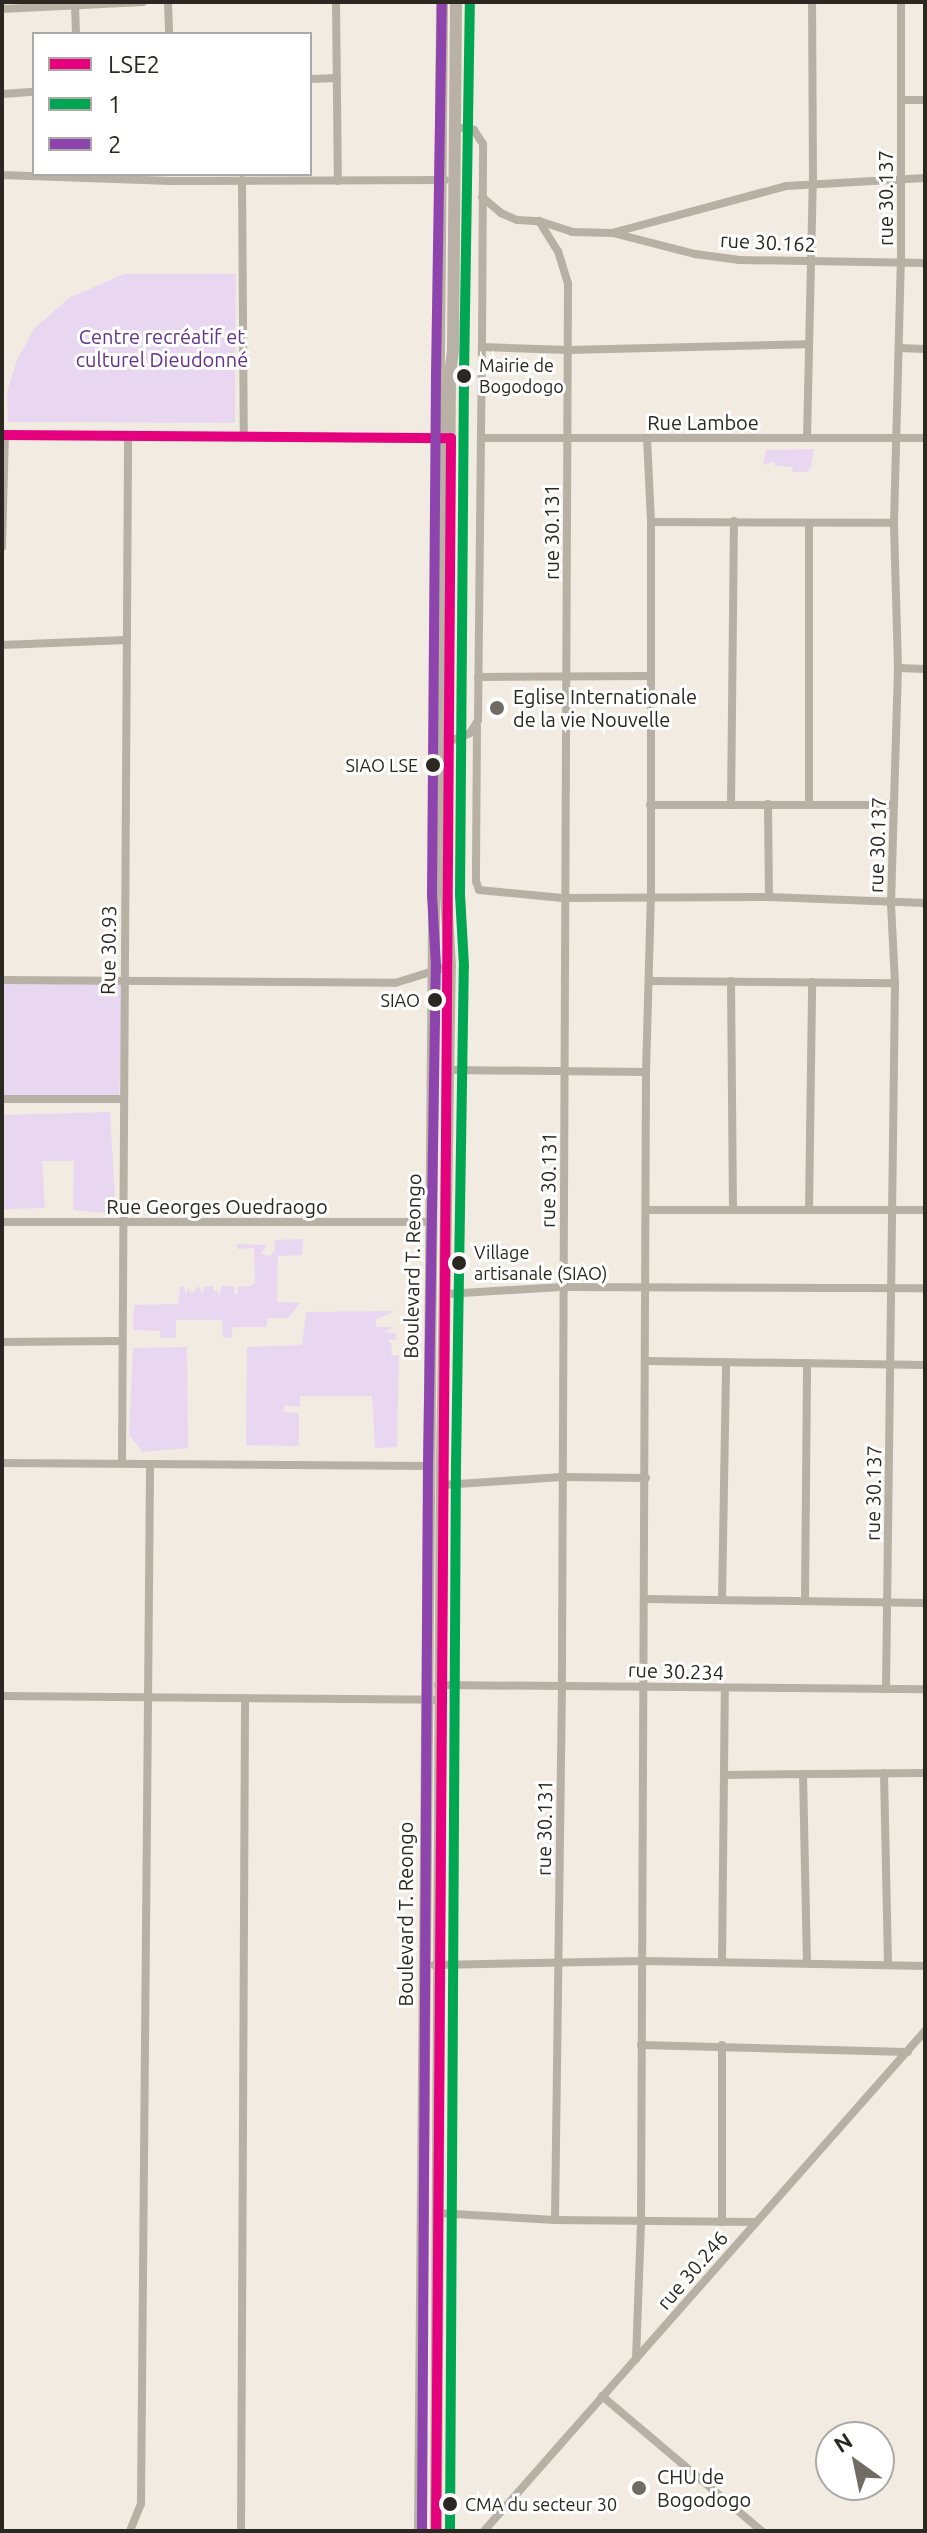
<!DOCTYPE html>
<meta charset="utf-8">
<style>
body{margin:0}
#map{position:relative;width:927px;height:2533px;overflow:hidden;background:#f1ebe1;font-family:Ubuntu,sans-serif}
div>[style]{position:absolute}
.green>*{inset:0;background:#e9d7f1}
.minor>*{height:8px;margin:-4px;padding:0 4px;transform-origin:4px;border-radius:4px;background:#b6b0a5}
.primary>*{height:12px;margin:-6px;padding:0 6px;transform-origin:6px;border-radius:6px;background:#b9b1a5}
.bus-1>*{height:10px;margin:-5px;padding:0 5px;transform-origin:5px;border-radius:5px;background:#e5007d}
.bus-2>*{height:10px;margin:-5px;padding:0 5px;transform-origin:5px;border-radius:5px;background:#00a651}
.bus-3>*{height:10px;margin:-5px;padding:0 5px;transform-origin:5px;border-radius:5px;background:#8e44ad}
.dots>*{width:22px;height:22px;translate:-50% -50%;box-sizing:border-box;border:4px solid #fff;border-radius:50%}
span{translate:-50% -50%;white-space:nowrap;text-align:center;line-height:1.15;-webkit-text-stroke:6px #fff;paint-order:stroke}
.bus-label{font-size:18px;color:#2b2721}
.left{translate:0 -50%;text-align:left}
.right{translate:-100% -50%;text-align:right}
.street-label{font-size:20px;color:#2b2721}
.park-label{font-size:20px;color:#64308b}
.poi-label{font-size:20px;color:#2b2721}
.frame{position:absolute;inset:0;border:4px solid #2b2721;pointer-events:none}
.legend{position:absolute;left:32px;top:32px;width:280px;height:144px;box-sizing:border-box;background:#fff;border:2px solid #aaa9a6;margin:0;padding:10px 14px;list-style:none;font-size:24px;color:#2b2721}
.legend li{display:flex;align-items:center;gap:16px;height:40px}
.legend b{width:40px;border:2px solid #aaa9a6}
.north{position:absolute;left:815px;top:2421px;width:80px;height:80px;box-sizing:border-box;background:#fff;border:2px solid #aaa9a6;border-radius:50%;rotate:327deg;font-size:22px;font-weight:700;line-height:32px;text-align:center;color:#2b2721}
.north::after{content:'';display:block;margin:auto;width:28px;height:36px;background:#706c64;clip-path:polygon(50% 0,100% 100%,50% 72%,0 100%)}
</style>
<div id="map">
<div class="green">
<div style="clip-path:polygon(124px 274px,236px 274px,235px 423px,8px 422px,7px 392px,17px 360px,34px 329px,69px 298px)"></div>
<div style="clip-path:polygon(814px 449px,811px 467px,806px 472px,792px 472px,793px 467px,775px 466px,774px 461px,763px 465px,766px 450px)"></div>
<div style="clip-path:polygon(2px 984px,124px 984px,119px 1099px,2px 1099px)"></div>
<div style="clip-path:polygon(110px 1112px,116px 1214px,73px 1210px,74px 1161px,42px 1161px,45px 1208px,2px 1209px,2px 1115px)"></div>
<div style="clip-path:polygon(303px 1239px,302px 1255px,278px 1256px,277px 1302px,300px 1303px,288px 1318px,268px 1318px,266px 1327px,233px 1327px,231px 1338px,223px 1337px,222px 1320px,176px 1320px,176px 1338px,161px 1338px,160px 1331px,133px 1330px,134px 1305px,178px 1304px,180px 1286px,184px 1286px,186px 1295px,188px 1288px,192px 1294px,198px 1286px,203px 1293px,204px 1287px,213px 1286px,213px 1291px,217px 1291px,217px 1286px,219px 1296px,222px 1286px,235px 1287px,234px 1294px,238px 1294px,238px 1286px,248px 1287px,255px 1283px,254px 1248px,237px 1249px,237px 1244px,267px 1245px,261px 1254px,270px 1256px,275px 1250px,274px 1240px)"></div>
<div style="clip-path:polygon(395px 1311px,375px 1320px,377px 1327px,394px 1327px,384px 1332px,395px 1333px,397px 1339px,388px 1340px,392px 1345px,391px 1355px,399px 1355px,397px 1447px,375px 1448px,372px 1396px,300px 1396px,300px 1407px,285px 1405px,283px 1412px,299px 1413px,299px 1446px,246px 1445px,247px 1347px,302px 1345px,306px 1312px)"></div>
<div style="clip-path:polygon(187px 1347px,188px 1448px,143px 1452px,129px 1435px,133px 1348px)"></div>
</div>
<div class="minor">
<div style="left:168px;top:2px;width:32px;rotate:88deg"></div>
<div style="left:336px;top:2px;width:179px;rotate:89.4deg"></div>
<div style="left:75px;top:5px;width:29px;rotate:88deg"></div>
<div style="left:2px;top:9px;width:141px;rotate:-2.8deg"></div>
<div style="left:310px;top:79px;width:27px;rotate:-2deg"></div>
<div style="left:2px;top:94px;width:32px;rotate:-4deg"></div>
<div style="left:902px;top:100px;width:23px"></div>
<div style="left:2px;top:175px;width:169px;rotate:2deg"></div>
<div style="left:171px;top:181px;width:274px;rotate:-0.2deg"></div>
<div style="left:242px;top:180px;width:257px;rotate:89.6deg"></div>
<div style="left:482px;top:197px;width:25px;rotate:40deg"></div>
<div style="left:501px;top:213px;width:17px;rotate:24deg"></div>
<div style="left:517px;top:220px;width:22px;rotate:3deg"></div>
<div style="left:539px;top:221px;width:35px;rotate:18deg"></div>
<div style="left:572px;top:232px;width:40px;rotate:1.4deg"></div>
<div style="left:612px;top:233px;width:180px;rotate:-15.1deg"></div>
<div style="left:786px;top:186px;width:139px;rotate:-3.3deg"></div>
<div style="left:539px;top:221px;width:36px;rotate:58deg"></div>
<div style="left:558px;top:251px;width:34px;rotate:73deg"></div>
<div style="left:568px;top:284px;width:1401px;rotate:90.25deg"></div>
<div style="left:562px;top:1685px;width:535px;rotate:90.75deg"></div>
<div style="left:613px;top:233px;width:85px;rotate:14.4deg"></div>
<div style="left:695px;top:254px;width:45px;rotate:7.6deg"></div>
<div style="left:740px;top:260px;width:185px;rotate:0.9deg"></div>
<div style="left:482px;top:347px;width:86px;rotate:2deg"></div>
<div style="left:568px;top:350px;width:239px;rotate:-1.4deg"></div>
<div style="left:899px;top:348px;width:26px;rotate:2deg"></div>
<div style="left:2px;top:435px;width:439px;rotate:0.4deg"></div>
<div style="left:481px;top:438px;width:444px"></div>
<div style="left:807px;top:438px;width:255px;rotate:-88.7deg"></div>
<div style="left:813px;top:183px;width:181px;rotate:-90.3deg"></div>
<div style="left:651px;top:522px;width:243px;rotate:0.2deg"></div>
<div style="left:809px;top:524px;width:279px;rotate:90deg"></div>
<div style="left:2px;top:547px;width:112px;rotate:-88.5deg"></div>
<div style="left:2px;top:645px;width:125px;rotate:-2.3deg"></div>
<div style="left:898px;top:668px;width:27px;rotate:2deg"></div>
<div style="left:478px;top:677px;width:173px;rotate:-0.3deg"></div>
<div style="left:477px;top:726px;width:155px;rotate:90.4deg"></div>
<div style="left:476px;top:881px;width:9px;rotate:72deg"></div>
<div style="left:479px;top:890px;width:84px;rotate:5.4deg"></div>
<div style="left:563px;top:898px;width:206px;rotate:-0.3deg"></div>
<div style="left:769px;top:897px;width:156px;rotate:2.2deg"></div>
<div style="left:448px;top:742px;width:24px;rotate:-22deg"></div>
<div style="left:470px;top:733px;width:15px;rotate:-58deg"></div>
<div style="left:478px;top:720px;width:373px;rotate:-89.4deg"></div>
<div style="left:482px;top:347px;width:203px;rotate:-89.7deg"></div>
<div style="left:483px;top:144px;width:17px;rotate:-123deg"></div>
<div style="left:474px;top:130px;width:20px;rotate:-171deg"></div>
<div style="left:768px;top:804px;width:93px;rotate:89.4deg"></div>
<div style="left:650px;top:805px;width:244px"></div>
<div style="left:731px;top:805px;width:284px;rotate:-89.4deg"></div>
<div style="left:2px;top:980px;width:393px;rotate:0.4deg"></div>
<div style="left:395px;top:983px;width:58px;rotate:-17.2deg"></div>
<div style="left:649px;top:981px;width:246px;rotate:0.5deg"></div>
<div style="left:731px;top:981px;width:228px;rotate:89.5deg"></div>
<div style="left:449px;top:1070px;width:197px;rotate:0.6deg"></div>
<div style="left:2px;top:1099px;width:120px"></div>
<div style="left:647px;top:1210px;width:278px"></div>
<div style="left:809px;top:1210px;width:228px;rotate:-89.2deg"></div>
<div style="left:2px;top:1222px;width:431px"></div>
<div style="left:446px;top:1294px;width:116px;rotate:-3.5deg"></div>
<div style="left:562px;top:1287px;width:363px;rotate:0.2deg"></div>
<div style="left:2px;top:1342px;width:119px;rotate:-0.5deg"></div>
<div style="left:647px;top:1361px;width:278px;rotate:0.8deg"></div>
<div style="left:2px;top:1463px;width:426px;rotate:0.4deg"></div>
<div style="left:122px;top:1463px;width:1026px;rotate:-89.66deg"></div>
<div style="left:442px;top:1485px;width:120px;rotate:-3.8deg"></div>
<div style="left:562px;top:1477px;width:84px;rotate:0.7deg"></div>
<div style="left:646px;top:1599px;width:279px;rotate:0.8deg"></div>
<div style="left:722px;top:1600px;width:238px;rotate:-89deg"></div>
<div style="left:805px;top:1601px;width:238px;rotate:-89.5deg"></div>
<div style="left:438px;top:1685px;width:487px;rotate:0.5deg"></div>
<div style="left:886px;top:1689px;width:706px;rotate:-89.27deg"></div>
<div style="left:895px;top:983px;width:79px;rotate:-92.9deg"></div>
<div style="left:891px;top:904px;width:236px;rotate:-88.3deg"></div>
<div style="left:898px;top:668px;width:145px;rotate:-91.6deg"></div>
<div style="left:894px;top:523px;width:260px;rotate:-88.5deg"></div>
<div style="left:901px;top:263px;width:261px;rotate:-90deg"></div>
<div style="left:2px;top:1696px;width:441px;rotate:0.5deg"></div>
<div style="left:884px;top:1773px;width:191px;rotate:88.8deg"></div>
<div style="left:803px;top:1774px;width:189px;rotate:88.8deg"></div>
<div style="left:724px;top:1775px;width:201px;rotate:-0.6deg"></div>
<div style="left:722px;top:1962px;width:273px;rotate:-89.4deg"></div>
<div style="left:434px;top:1965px;width:209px;rotate:-1.1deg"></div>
<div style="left:643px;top:1961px;width:282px;rotate:1deg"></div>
<div style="left:641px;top:2045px;width:267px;rotate:1.5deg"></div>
<div style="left:722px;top:2045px;width:177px;rotate:90deg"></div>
<div style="left:437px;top:2213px;width:118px;rotate:3.4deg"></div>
<div style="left:555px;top:2220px;width:200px;rotate:0.6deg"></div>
<div style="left:636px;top:2359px;width:138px;rotate:-87.9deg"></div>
<div style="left:641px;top:2221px;width:1149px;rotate:-89.75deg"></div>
<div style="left:646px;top:1072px;width:174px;rotate:-88.4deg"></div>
<div style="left:651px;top:898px;width:376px;rotate:-90deg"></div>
<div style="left:651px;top:522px;width:84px;rotate:-92.7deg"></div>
<div style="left:602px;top:2396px;width:209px;rotate:40.2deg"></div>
<div style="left:130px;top:2531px;width:29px;rotate:-68deg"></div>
<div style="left:141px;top:2504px;width:1039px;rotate:-89.5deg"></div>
<div style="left:241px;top:2531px;width:832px;rotate:-89.72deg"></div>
<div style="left:484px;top:2531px;width:667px;rotate:-48.59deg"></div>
</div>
<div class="primary">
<div style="left:420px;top:2531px;width:2529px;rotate:-89.5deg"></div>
<div style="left:436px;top:2531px;width:1066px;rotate:-89.68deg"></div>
<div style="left:442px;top:1465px;width:499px;rotate:-89.1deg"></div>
<div style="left:450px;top:966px;width:71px;rotate:-93.2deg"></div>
<div style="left:446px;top:895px;width:520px;rotate:-89.56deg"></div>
<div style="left:450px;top:375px;width:26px;rotate:-83deg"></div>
<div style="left:453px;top:349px;width:347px;rotate:-89.5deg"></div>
</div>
<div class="bus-1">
<div style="left:2px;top:435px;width:449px;rotate:0.4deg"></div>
<div style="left:451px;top:438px;width:2093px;rotate:90.41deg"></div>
</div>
<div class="bus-2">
<div style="left:450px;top:2531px;width:1066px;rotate:-89.68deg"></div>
<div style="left:456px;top:1465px;width:499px;rotate:-89.1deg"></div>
<div style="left:464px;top:966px;width:71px;rotate:-93.2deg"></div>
<div style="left:460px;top:895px;width:519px;rotate:-89.56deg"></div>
<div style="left:464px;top:376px;width:374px;rotate:-89.1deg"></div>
</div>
<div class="bus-3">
<div style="left:422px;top:2531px;width:1066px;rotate:-89.68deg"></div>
<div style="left:428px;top:1465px;width:499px;rotate:-89.1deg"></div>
<div style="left:436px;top:966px;width:71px;rotate:-93.2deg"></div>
<div style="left:432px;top:895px;width:520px;rotate:-89.56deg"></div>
<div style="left:436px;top:375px;width:373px;rotate:-89.1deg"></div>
</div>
<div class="dots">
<div style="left:464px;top:376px;background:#2b2721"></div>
<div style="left:497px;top:708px;background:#706c64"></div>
<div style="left:433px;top:765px;background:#2b2721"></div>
<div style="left:435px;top:1000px;background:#2b2721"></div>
<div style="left:459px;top:1263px;background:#2b2721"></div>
<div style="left:639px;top:2488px;background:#706c64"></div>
<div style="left:450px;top:2504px;background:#2b2721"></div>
</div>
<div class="bus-label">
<span class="left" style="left:479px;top:376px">Mairie de<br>Bogodogo</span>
<span class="right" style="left:418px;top:765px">SIAO LSE</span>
<span class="right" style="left:420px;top:1000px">SIAO</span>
<span class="left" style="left:474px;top:1263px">Village<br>artisanale (SIAO)</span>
<span class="left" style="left:465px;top:2504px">CMA du secteur 30</span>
</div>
<div class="street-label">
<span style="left:885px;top:198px;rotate:-90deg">rue 30.137</span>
<span style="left:768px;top:242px;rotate:3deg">rue 30.162</span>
<span style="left:703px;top:422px">Rue Lamboe</span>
<span style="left:551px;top:532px;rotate:-90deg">rue 30.131</span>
<span style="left:877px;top:845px;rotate:-88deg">rue 30.137</span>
<span style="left:108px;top:950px;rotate:-89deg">Rue 30.93</span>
<span style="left:548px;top:1180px;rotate:-89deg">rue 30.131</span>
<span style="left:217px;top:1206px">Rue Georges Ouedraogo</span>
<span style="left:412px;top:1266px;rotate:-89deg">Boulevard T. Reongo</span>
<span style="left:873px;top:1493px;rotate:-89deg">rue 30.137</span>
<span style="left:676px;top:1671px;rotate:2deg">rue 30.234</span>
<span style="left:544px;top:1828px;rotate:-89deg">rue 30.131</span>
<span style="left:405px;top:1914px;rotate:-90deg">Boulevard T. Reongo</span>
<span style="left:692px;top:2270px;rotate:-49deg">rue 30.246</span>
</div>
<div class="park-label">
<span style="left:162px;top:348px">Centre recréatif et<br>culturel Dieudonné</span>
</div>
<div class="poi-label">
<span class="left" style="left:513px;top:708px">Eglise Internationale<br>de la vie Nouvelle</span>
<span class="left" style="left:657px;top:2488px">CHU de<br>Bogodogo</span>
</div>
<div class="frame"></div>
<ul class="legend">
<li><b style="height:10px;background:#e5007d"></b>LSE2</li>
<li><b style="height:10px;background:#00a651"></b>1</li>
<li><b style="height:10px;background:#8e44ad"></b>2</li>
</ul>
<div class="north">N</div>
</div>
